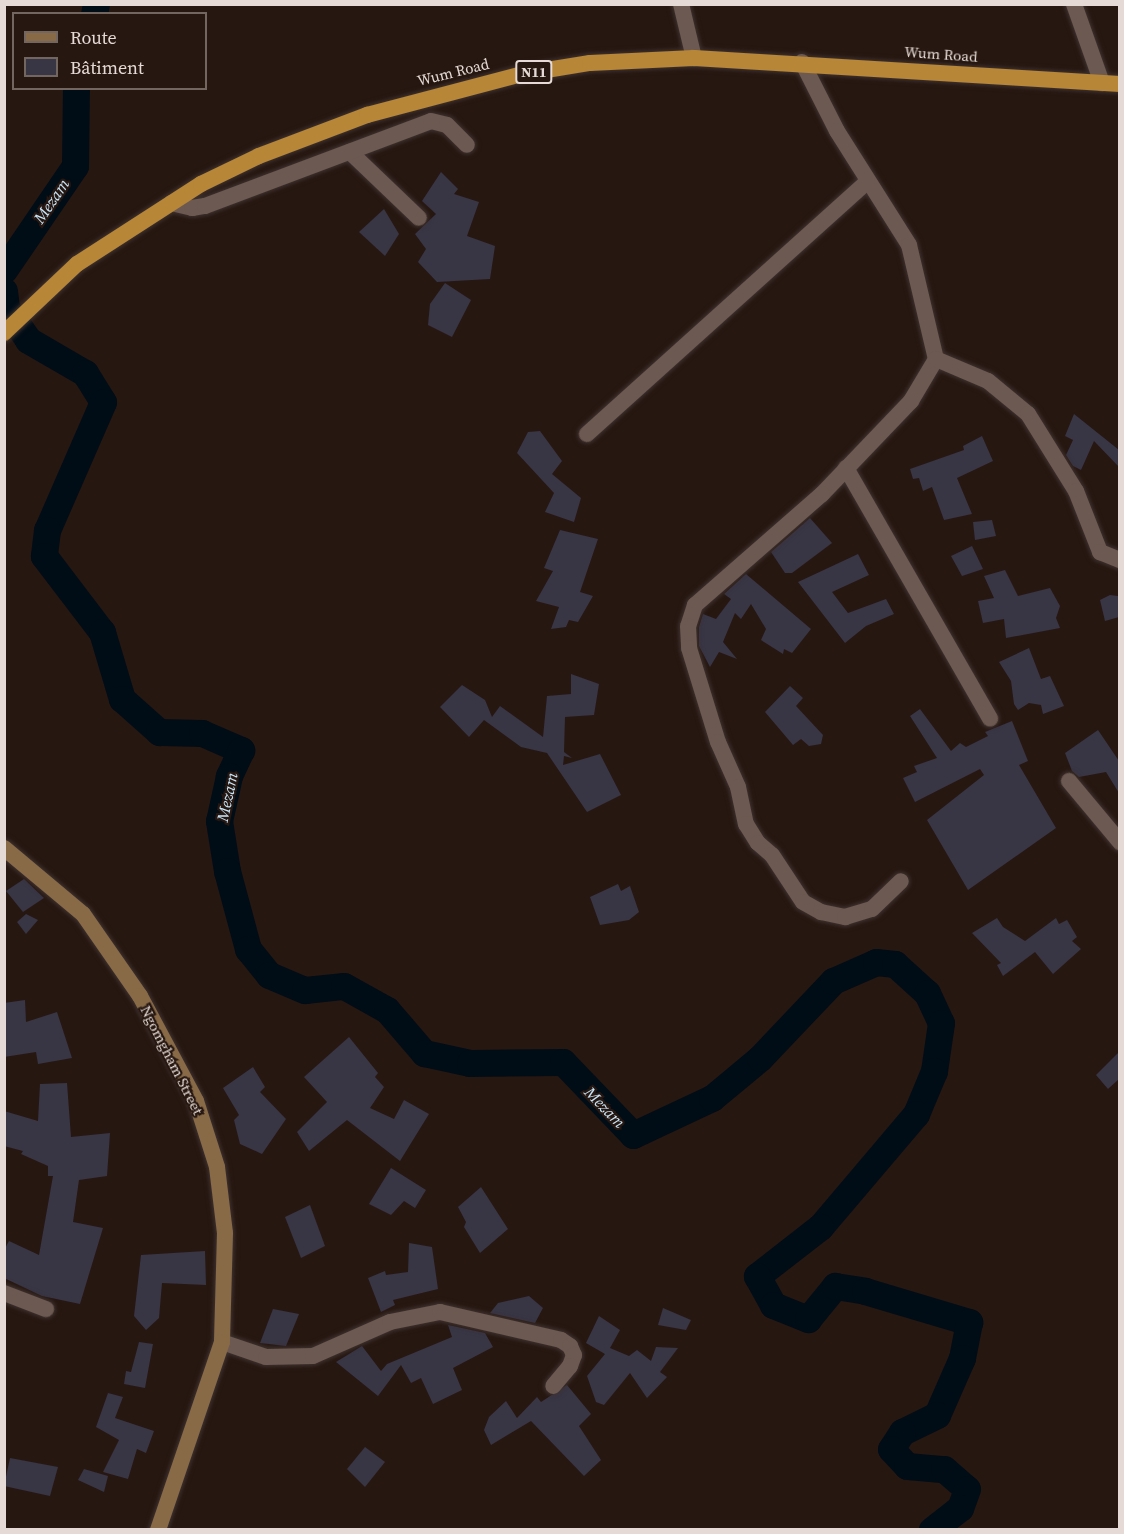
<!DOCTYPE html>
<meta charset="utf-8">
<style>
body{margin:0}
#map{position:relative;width:1124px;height:1534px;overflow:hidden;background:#271711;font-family:"Source Serif 4",serif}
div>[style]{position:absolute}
.river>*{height:27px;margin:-13.5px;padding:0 13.5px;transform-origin:13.5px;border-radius:13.5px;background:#010d16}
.building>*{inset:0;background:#383545}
.roads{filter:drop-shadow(0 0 2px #3e3230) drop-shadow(0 0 2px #3e3230)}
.minor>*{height:16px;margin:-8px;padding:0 8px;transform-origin:8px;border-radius:8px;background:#6c5951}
.tertiary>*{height:16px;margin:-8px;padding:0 8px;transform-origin:8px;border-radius:8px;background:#6c5951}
.secondary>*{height:16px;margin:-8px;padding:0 8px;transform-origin:8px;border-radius:8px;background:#886a47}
.trunk>*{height:16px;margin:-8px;padding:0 8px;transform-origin:8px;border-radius:8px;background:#b78636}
span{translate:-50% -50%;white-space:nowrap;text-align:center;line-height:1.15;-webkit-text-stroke:4.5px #271711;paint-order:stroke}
.shield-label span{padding:2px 4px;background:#271711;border:2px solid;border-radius:4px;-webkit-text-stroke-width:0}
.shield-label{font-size:14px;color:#e5dad5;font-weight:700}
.street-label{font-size:15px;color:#e5dad5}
.water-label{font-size:16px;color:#c7e6f9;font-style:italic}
.frame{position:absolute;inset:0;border:6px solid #e5dad5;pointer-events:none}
.legend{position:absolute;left:12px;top:12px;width:195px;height:78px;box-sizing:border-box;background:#271711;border:2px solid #73655f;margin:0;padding:8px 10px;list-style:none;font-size:18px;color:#e5dad5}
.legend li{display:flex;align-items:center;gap:12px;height:30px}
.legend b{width:30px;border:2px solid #73655f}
</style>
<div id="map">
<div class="river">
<div style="left:94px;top:14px;width:10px;rotate:-79deg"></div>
<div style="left:4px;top:270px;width:126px;rotate:-55.7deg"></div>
<div style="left:75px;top:166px;width:78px;rotate:-89.3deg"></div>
<div style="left:4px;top:291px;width:17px;rotate:83deg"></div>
<div style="left:6px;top:308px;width:39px;rotate:55deg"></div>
<div style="left:28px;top:340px;width:66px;rotate:30.1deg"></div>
<div style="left:85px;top:373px;width:34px;rotate:58deg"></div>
<div style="left:103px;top:402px;width:140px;rotate:113.6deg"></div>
<div style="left:47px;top:530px;width:26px;rotate:97deg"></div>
<div style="left:44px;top:556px;width:96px;rotate:52.7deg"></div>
<div style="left:102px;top:632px;width:70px;rotate:73.4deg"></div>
<div style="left:122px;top:699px;width:50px;rotate:41.7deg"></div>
<div style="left:159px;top:732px;width:43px;rotate:1.3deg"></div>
<div style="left:202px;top:733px;width:43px;rotate:23.6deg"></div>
<div style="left:241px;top:750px;width:29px;rotate:115deg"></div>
<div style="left:229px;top:776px;width:46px;rotate:102.5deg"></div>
<div style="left:219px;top:821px;width:51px;rotate:80.9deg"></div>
<div style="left:227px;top:871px;width:81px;rotate:74.9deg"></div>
<div style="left:248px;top:949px;width:33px;rotate:51deg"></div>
<div style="left:269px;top:975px;width:39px;rotate:23deg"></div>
<div style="left:305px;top:990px;width:39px;rotate:-6deg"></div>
<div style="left:344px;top:986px;width:49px;rotate:29.2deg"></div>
<div style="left:387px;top:1010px;width:57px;rotate:49.3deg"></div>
<div style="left:424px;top:1053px;width:47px;rotate:12.3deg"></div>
<div style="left:470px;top:1063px;width:93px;rotate:-0.6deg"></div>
<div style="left:563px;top:1062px;width:101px;rotate:46.2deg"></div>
<div style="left:633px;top:1135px;width:87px;rotate:-25.1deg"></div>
<div style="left:712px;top:1098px;width:62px;rotate:-39.8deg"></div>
<div style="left:760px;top:1058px;width:106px;rotate:-46.5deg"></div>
<div style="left:833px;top:981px;width:47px;rotate:-23.8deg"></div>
<div style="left:876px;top:962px;width:19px;rotate:6deg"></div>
<div style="left:895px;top:964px;width:43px;rotate:42.2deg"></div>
<div style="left:927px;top:993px;width:33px;rotate:65deg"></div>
<div style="left:941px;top:1023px;width:49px;rotate:98.3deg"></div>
<div style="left:934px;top:1071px;width:47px;rotate:112.7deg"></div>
<div style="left:916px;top:1114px;width:148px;rotate:130.3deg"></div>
<div style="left:820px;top:1227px;width:80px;rotate:142.1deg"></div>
<div style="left:757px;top:1276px;width:33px;rotate:61deg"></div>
<div style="left:773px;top:1305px;width:38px;rotate:22deg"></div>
<div style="left:808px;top:1319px;width:43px;rotate:-50.7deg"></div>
<div style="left:835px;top:1286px;width:30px;rotate:9deg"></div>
<div style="left:865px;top:1291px;width:109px;rotate:16.6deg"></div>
<div style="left:969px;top:1322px;width:37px;rotate:101deg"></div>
<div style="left:962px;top:1358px;width:62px;rotate:113.7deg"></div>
<div style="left:937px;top:1415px;width:39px;rotate:154deg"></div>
<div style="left:902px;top:1432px;width:20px;rotate:123deg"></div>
<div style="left:891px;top:1449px;width:23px;rotate:47deg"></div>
<div style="left:907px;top:1466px;width:37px;rotate:5deg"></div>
<div style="left:944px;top:1469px;width:30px;rotate:41deg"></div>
<div style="left:967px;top:1489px;width:20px;rotate:110deg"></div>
<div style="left:960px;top:1508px;width:36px;rotate:142deg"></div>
</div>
<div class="building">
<div style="clip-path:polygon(441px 172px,458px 189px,454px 194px,479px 202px,467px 236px,495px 246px,490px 279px,437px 282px,418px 262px,426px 249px,415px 234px,436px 214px,422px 201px)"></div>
<div style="clip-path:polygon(384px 209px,399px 234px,385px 256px,359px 232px)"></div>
<div style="clip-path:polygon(445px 283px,471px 300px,452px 337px,428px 325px,430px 304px)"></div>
<div style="clip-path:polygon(1074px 414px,1119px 450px,1119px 467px,1094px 441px,1081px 470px,1073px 466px,1066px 455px,1073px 440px,1065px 436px)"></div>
<div style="clip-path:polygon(540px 431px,562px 461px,552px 474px,581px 498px,574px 522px,545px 512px,554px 493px,517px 453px,528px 432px)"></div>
<div style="clip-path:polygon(982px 436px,993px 461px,957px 478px,972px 514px,944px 520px,932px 487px,923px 491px,919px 478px,913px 479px,910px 469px,964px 450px,963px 446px)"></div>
<div style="clip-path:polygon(810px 518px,832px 543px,792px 573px,785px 573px,771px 552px)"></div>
<div style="clip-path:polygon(992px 520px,996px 536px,975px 540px,973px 522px)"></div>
<div style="clip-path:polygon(560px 530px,598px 539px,580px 592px,593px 596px,578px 622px,569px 620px,566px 627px,551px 629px,559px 607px,536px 601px,553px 571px,544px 568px)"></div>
<div style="clip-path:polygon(972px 546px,983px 569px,962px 576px,951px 556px)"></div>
<div style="clip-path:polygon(858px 554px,869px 575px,832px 592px,848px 613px,886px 599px,894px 614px,866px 626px,845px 643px,798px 582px)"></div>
<div style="clip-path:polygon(1005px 570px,1018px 596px,1050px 588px,1060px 606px,1056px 618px,1060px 628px,1006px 638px,1004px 619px,983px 623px,978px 601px,994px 598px,984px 576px)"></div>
<div style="clip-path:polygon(746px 574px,811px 629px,792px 653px,784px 649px,783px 654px,761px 640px,766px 629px,751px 604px,741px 619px,735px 613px,723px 642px,737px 659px,719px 652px,710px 667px,699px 646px,699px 627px,703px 614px,716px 619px,731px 599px,724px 594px)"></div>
<div style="clip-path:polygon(1110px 595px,1118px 596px,1119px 617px,1105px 621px,1100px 600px)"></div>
<div style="clip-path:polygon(1029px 648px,1041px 679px,1050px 676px,1064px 706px,1043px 714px,1041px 705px,1029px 703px,1018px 710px,1014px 704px,1011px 681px,999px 662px)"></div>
<div style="clip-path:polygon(571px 674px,599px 684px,594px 715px,565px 717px,564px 752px,572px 758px,564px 756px,563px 765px,600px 754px,621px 795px,587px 812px,547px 753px,521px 747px,484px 720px,469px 737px,440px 707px,462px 685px,485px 700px,492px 717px,500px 706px,543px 737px,547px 696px,571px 694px)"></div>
<div style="clip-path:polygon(790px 686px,803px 698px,796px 706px,823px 735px,821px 744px,809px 746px,801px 739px,793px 745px,765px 712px)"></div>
<div style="clip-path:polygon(920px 709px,951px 751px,960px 743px,966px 747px,988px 736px,985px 732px,1012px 721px,1028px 761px,1019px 765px,1056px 828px,968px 890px,927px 820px,984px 775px,980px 769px,915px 802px,903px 778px,917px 772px,914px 766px,937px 758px,910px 716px)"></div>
<div style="clip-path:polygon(1098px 730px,1119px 761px,1119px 793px,1106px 772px,1079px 777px,1072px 771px,1065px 753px)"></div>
<div style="clip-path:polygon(24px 879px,44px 898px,23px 912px,6px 891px)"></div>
<div style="clip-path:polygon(618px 884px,621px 891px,630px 886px,639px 912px,629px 920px,600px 925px,590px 897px)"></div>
<div style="clip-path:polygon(26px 914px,38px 920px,26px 934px,17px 922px)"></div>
<div style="clip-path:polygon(997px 918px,1003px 927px,1025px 941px,1056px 918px,1059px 924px,1067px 920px,1077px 937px,1072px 941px,1081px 949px,1053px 974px,1035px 952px,1003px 976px,997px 965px,1001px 963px,972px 933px)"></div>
<div style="clip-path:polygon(25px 1000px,26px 1022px,57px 1012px,72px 1058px,38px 1064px,36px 1052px,4px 1057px,4px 1003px)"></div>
<div style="clip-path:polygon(349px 1037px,378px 1073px,375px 1077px,384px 1087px,370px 1108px,394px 1119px,404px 1100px,429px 1114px,400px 1161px,347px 1120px,309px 1151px,297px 1132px,327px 1102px,304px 1077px)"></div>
<div style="clip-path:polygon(1119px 1052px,1119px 1079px,1108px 1089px,1096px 1075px)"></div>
<div style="clip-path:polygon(253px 1067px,265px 1087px,260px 1092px,286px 1119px,262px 1154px,240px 1144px,234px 1120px,239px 1115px,223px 1088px)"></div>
<div style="clip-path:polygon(67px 1083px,71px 1137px,110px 1133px,107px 1176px,79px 1180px,73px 1222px,103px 1228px,80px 1304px,42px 1296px,4px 1278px,4px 1250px,9px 1241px,39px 1255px,53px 1176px,48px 1176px,48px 1166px,21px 1154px,23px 1151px,4px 1146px,4px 1111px,38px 1121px,40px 1084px)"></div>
<div style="clip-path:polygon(391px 1168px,426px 1190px,415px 1208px,404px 1201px,391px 1215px,369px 1204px)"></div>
<div style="clip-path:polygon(481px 1187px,508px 1229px,480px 1253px,464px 1227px,466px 1222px,458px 1207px)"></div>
<div style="clip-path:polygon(310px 1205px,325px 1246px,301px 1258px,285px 1217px)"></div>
<div style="clip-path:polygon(409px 1243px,432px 1247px,438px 1289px,393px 1300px,395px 1305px,381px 1312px,368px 1278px,385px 1271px,386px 1275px,408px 1272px)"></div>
<div style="clip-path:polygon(205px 1251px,206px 1285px,162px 1283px,159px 1318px,146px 1330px,134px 1316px,141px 1255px)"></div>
<div style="clip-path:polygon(529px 1296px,543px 1308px,535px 1323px,490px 1313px,498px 1303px)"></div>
<div style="clip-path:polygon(663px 1308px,691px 1320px,686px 1330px,658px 1325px)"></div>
<div style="clip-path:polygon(273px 1309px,299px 1314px,286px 1346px,260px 1343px)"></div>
<div style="clip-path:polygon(599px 1316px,620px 1330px,610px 1348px,629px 1356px,637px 1350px,651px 1361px,656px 1347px,678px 1348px,660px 1372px,667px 1377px,647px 1398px,630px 1373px,604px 1405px,596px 1402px,587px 1376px,605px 1354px,586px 1343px)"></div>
<div style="clip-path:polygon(448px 1325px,485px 1333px,493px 1347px,453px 1368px,462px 1390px,433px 1404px,421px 1378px,411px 1383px,401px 1365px,378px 1396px,336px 1362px,362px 1346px,381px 1371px,387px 1364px,452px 1337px)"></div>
<div style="clip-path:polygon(139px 1342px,153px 1344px,145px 1388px,124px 1384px,126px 1371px,131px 1372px)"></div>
<div style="clip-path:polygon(567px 1385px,591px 1414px,579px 1426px,601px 1460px,584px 1476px,531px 1421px,491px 1445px,484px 1430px,489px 1417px,506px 1401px,517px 1418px,537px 1397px,541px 1402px)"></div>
<div style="clip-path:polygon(108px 1393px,123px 1397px,115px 1418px,154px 1431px,146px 1453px,137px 1449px,128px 1479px,103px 1472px,119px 1440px,96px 1427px)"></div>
<div style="clip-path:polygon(365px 1447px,385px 1462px,365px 1487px,347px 1469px)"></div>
<div style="clip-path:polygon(10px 1458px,58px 1467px,50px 1496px,4px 1486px)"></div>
<div style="clip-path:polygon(84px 1469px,108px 1476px,104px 1492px,78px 1480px)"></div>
</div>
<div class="roads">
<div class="minor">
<div style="left:1074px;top:4px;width:84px;rotate:70.5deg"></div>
<div style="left:802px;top:62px;width:77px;rotate:63.1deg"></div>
<div style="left:837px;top:131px;width:135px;rotate:57.7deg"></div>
<div style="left:909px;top:245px;width:117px;rotate:76.7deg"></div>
<div style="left:936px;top:359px;width:49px;rotate:120.8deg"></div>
<div style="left:911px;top:401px;width:129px;rotate:133.7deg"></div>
<div style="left:822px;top:494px;width:169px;rotate:138.8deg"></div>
<div style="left:695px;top:605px;width:22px;rotate:108deg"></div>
<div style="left:688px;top:626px;width:22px;rotate:87deg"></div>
<div style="left:689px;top:648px;width:98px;rotate:72.9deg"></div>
<div style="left:718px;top:742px;width:49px;rotate:66deg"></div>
<div style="left:738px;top:787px;width:38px;rotate:78deg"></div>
<div style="left:746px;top:824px;width:22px;rotate:58deg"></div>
<div style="left:758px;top:843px;width:18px;rotate:41deg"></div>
<div style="left:772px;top:855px;width:56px;rotate:56.6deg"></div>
<div style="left:803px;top:902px;width:21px;rotate:29deg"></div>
<div style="left:821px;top:912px;width:25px;rotate:12deg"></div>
<div style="left:845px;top:917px;width:28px;rotate:-17deg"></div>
<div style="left:872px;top:909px;width:40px;rotate:-44deg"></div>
<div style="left:350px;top:152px;width:95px;rotate:43.7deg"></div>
<div style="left:171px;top:203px;width:22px;rotate:13deg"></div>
<div style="left:192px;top:208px;width:13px;rotate:-9deg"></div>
<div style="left:205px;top:206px;width:241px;rotate:-20.6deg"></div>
<div style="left:431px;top:121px;width:16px;rotate:14deg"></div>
<div style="left:447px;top:125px;width:28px;rotate:45deg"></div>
<div style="left:936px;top:359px;width:56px;rotate:22.9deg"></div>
<div style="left:988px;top:381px;width:52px;rotate:39.5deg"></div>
<div style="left:1028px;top:414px;width:91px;rotate:58.1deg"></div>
<div style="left:1076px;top:491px;width:66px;rotate:68.5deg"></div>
<div style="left:1100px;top:552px;width:22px;rotate:22deg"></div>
<div style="left:587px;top:434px;width:377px;rotate:-42deg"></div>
<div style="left:846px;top:468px;width:289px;rotate:60.1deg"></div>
<div style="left:1069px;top:781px;width:80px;rotate:50.1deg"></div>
<div style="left:4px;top:1293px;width:45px;rotate:20.9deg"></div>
<div style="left:222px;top:1342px;width:46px;rotate:18.8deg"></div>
<div style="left:266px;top:1357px;width:47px;rotate:-1.2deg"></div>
<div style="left:313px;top:1356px;width:84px;rotate:-23.8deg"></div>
<div style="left:390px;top:1322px;width:51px;rotate:-11.3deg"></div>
<div style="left:440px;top:1312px;width:124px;rotate:13deg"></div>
<div style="left:561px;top:1340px;width:11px;rotate:34deg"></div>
<div style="left:570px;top:1346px;width:10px;rotate:66deg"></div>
<div style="left:574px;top:1355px;width:12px;rotate:110deg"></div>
<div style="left:570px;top:1366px;width:26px;rotate:130deg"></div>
</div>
<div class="tertiary">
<div style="left:681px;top:4px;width:56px;rotate:76.5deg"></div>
</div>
<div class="secondary">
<div style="left:4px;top:848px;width:103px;rotate:39.9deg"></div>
<div style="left:83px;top:914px;width:100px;rotate:55.2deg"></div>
<div style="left:140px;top:996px;width:119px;rotate:61.9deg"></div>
<div style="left:196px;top:1101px;width:69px;rotate:72.3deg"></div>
<div style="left:217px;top:1167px;width:66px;rotate:83.1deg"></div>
<div style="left:225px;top:1233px;width:109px;rotate:91.6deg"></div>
<div style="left:222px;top:1342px;width:199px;rotate:108.8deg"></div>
</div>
<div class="trunk">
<div style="left:4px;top:333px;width:100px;rotate:-43.4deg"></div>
<div style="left:77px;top:264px;width:148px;rotate:-32.8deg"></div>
<div style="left:201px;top:184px;width:64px;rotate:-25.8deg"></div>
<div style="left:259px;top:156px;width:116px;rotate:-20.8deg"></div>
<div style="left:367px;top:115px;width:160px;rotate:-14.8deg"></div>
<div style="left:522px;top:74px;width:69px;rotate:-9.2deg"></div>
<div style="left:590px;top:63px;width:104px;rotate:-2.8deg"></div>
<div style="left:694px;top:58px;width:427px;rotate:3.5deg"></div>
</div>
</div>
<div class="shield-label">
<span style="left:534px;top:72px">N11</span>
</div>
<div class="street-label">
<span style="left:941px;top:54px;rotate:4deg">Wum Road</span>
<span style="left:453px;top:72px;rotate:-14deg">Wum Road</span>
<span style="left:172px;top:1060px;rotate:63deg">Ngomgham Street</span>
</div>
<div class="water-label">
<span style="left:51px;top:201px;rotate:-56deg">Mezam</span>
<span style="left:227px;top:797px;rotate:-78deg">Mezam</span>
<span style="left:605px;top:1107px;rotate:46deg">Mezam</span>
</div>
<div class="frame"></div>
<ul class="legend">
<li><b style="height:8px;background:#886a47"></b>Route</li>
<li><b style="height:16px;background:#383545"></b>Bâtiment</li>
</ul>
</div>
